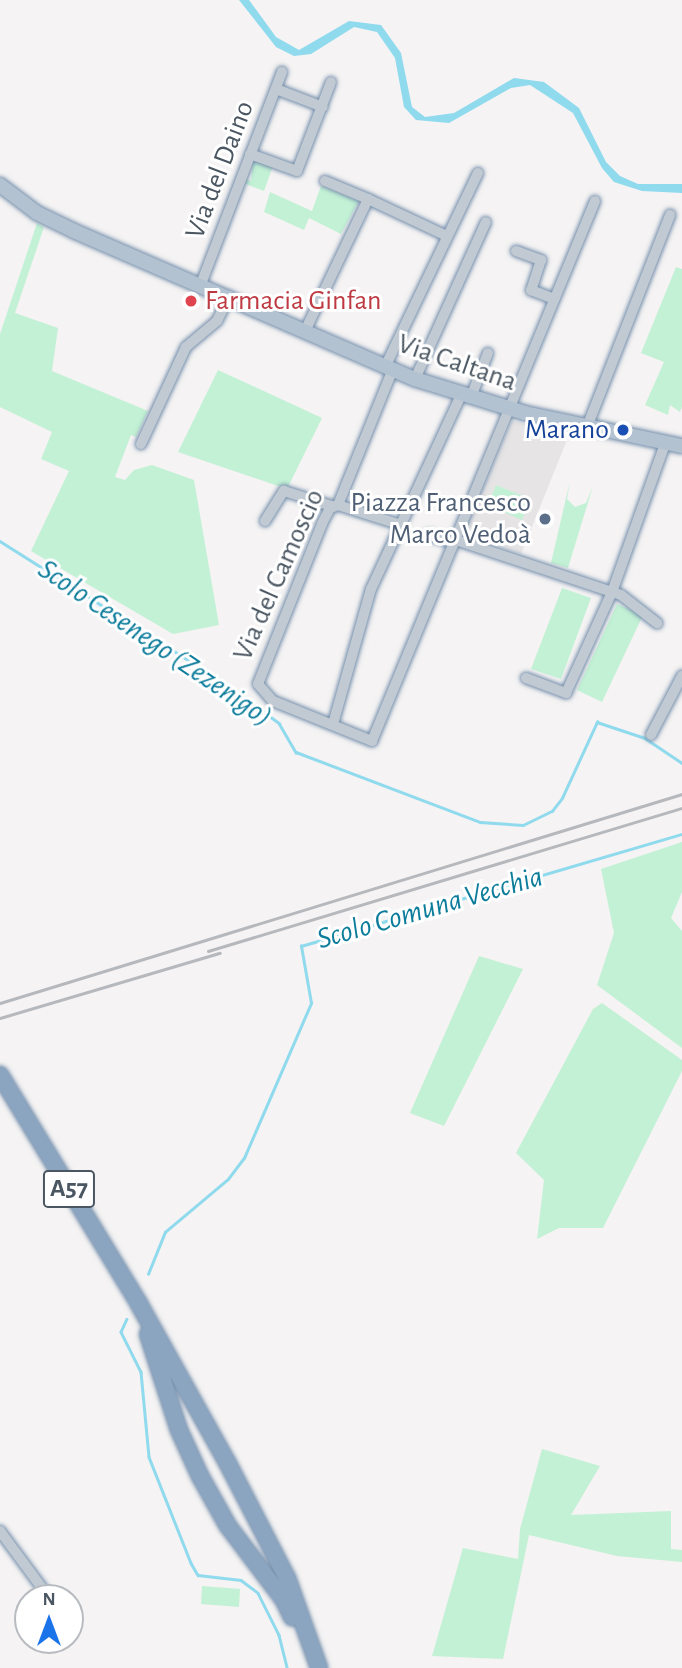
<!DOCTYPE html>
<meta charset="utf-8">
<style>
body{margin:0}
#map{position:relative;width:682px;height:1668px;overflow:hidden;background:#f5f3f3;font-family:"Alegreya Sans",sans-serif}
div>[style]{position:absolute}
.education>*{inset:0;background:#e6e4e5}
.green>*{inset:0;background:#c3f1d5}
.water>*{inset:0;background:#90daee}
.stream>*{height:2.5px;margin:-1.25px;padding:0 1.25px;transform-origin:1.25px;border-radius:1.25px;background:#90daee}
.roads{filter:drop-shadow(0 0 2px #7690ad) drop-shadow(0 0 2px #7690ad)}
.minor>*{height:10px;margin:-5px;padding:0 5px;transform-origin:5px;border-radius:5px;background:#c1cad2}
.major>*{height:14px;margin:-7px;padding:0 7px;transform-origin:7px;border-radius:7px;background:#b3c2d1}
.highway>*{height:16px;margin:-8px;padding:0 8px;transform-origin:8px;border-radius:8px;background:#8ba5c1}
.rail>*{height:2.5px;margin:-1.25px;padding:0 1.25px;transform-origin:1.25px;border-radius:1.25px;background:#b5b8bd}
.dots>*{width:19px;height:19px;translate:-50% -50%;box-sizing:border-box;border:4px solid #fff;border-radius:50%}
span{translate:-50% -50%;white-space:nowrap;text-align:center;line-height:1.15;-webkit-text-stroke:6px #fff;paint-order:stroke}
.shield-label span{padding:2px 5px;background:#fff;border:2px solid;border-radius:5px;-webkit-text-stroke-width:0}
.shield-label{font-size:26px;color:#4a5661;font-weight:700}
.street-label{font-size:28px;color:#4a5661}
.health-label{font-size:28px;color:#be3a42}
.left{translate:0 -50%;text-align:left}
.transit-label{font-size:28px;color:#164399}
.right{translate:-100% -50%;text-align:right}
.service-label{font-size:28px;color:#4e5e75}
.water-label{font-size:30px;color:#0c7c9b;font-style:italic}
.north{position:absolute;left:14px;top:1584px;width:70px;height:70px;box-sizing:border-box;background:#fff;border:2px solid #b7bbc0;border-radius:50%;rotate:0deg;font-size:19px;font-weight:700;line-height:28px;text-align:center;color:#4a5661}
.north::after{content:'';display:block;margin:auto;width:24px;height:32px;background:#1a73e8;clip-path:polygon(50% 0,100% 100%,50% 72%,0 100%)}
</style>
<div id="map">
<div class="education">
<div style="clip-path:polygon(512px 421px,566px 433px,567px 440px,521px 554px,463px 535px)"></div>
</div>
<div class="green">
<div style="clip-path:polygon(253px 159px,273px 166px,264px 191px,243px 183px,245px 179px,251px 181px)"></div>
<div style="clip-path:polygon(321px 186px,359px 201px,341px 234px,309px 218px,304px 230px,264px 212px,270px 192px,312px 211px)"></div>
<div style="clip-path:polygon(37px 223px,44px 227px,15px 313px,58px 328px,52px 371px,148px 411px,136px 437px,131px 435px,115px 477px,125px 480px,134px 470px,152px 465px,194px 480px,219px 625px,173px 634px,31px 551px,69px 471px,41px 459px,52px 432px,0 407px,0 334px)"></div>
<div style="clip-path:polygon(676px 267px,682px 269px,682px 407px,680px 412px,670px 405px,668px 415px,645px 405px,664px 362px,641px 353px)"></div>
<div style="clip-path:polygon(218px 370px,322px 418px,287px 489px,178px 452px)"></div>
<div style="clip-path:polygon(570px 481px,567px 499px,575px 507px,586px 503px,593px 486px,568px 568px,551px 563px)"></div>
<div style="clip-path:polygon(496px 485px,530px 499px,522px 520px,488px 505px)"></div>
<div style="clip-path:polygon(562px 588px,591px 598px,561px 679px,531px 669px)"></div>
<div style="clip-path:polygon(617px 604px,643px 615px,602px 702px,577px 690px)"></div>
<div style="clip-path:polygon(682px 842px,682px 892px,671px 918px,682px 931px,682px 1048px,597px 985px,614px 933px,601px 869px)"></div>
<div style="clip-path:polygon(479px 956px,523px 969px,444px 1126px,410px 1113px)"></div>
<div style="clip-path:polygon(602px 1003px,682px 1060px,682px 1071px,603px 1228px,559px 1228px,537px 1239px,544px 1180px,516px 1153px,593px 1009px)"></div>
<div style="clip-path:polygon(542px 1449px,600px 1466px,571px 1515px,671px 1511px,671px 1549px,682px 1550px,682px 1562px,617px 1556px,529px 1535px,503px 1659px,432px 1656px,463px 1548px,518px 1559px,520px 1529px)"></div>
<div style="clip-path:polygon(202px 1586px,240px 1589px,239px 1607px,201px 1604px)"></div>
</div>
<div class="water">
<div style="clip-path:polygon(239px 0,249px 0,276px 37px,299px 50px,349px 21px,381px 25px,401px 53px,412px 107px,425px 117px,454px 113px,514px 78px,544px 82px,579px 108px,606px 162px,620px 176px,638px 184px,682px 184px,682px 193px,642px 191px,614px 182px,602px 168px,573px 113px,530px 85px,511px 88px,449px 123px,416px 120px,404px 107px,395px 58px,377px 32px,354px 27px,311px 54px,294px 56px,276px 47px)"></div>
</div>
<div class="stream">
<div style="left:0;top:541px;width:270px;rotate:32.3deg"></div>
<div style="left:228px;top:685px;width:64px;rotate:36.7deg"></div>
<div style="left:279px;top:723px;width:34px;rotate:60deg"></div>
<div style="left:296px;top:752px;width:197px;rotate:20.8deg"></div>
<div style="left:480px;top:822px;width:43px;rotate:4deg"></div>
<div style="left:523px;top:825px;width:32px;rotate:-26deg"></div>
<div style="left:552px;top:811px;width:16px;rotate:-52deg"></div>
<div style="left:562px;top:798px;width:84px;rotate:-65.3deg"></div>
<div style="left:597px;top:722px;width:51px;rotate:18.4deg"></div>
<div style="left:645px;top:738px;width:45px;rotate:34deg"></div>
<div style="left:148px;top:1274px;width:45px;rotate:-68deg"></div>
<div style="left:165px;top:1232px;width:82px;rotate:-40.1deg"></div>
<div style="left:228px;top:1179px;width:26px;rotate:-53deg"></div>
<div style="left:244px;top:1158px;width:169px;rotate:-66.6deg"></div>
<div style="left:311px;top:1003px;width:58px;rotate:-100deg"></div>
<div style="left:301px;top:946px;width:397px;rotate:-16.4deg"></div>
<div style="left:127px;top:1319px;width:14px;rotate:115deg"></div>
<div style="left:121px;top:1332px;width:45px;rotate:63.4deg"></div>
<div style="left:141px;top:1372px;width:85px;rotate:84.6deg"></div>
<div style="left:149px;top:1457px;width:114px;rotate:68.4deg"></div>
<div style="left:191px;top:1563px;width:14px;rotate:60deg"></div>
<div style="left:198px;top:1575px;width:43px;rotate:6.6deg"></div>
<div style="left:241px;top:1580px;width:21px;rotate:37deg"></div>
<div style="left:258px;top:1593px;width:47px;rotate:63.4deg"></div>
<div style="left:279px;top:1635px;width:34px;rotate:76deg"></div>
</div>
<div class="roads">
<div class="minor">
<div style="left:276px;top:89px;width:50px;rotate:21deg"></div>
<div style="left:250px;top:154px;width:50px;rotate:19.9deg"></div>
<div style="left:297px;top:171px;width:95px;rotate:-69.1deg"></div>
<div style="left:325px;top:181px;width:47px;rotate:22.7deg"></div>
<div style="left:516px;top:251px;width:27px;rotate:20deg"></div>
<div style="left:541px;top:260px;width:32px;rotate:108deg"></div>
<div style="left:531px;top:290px;width:25px;rotate:21deg"></div>
<div style="left:201px;top:284px;width:227px;rotate:-69.1deg"></div>
<div style="left:306px;top:329px;width:144px;rotate:-64.5deg"></div>
<div style="left:368px;top:199px;width:87px;rotate:25.1deg"></div>
<div style="left:386px;top:365px;width:213px;rotate:-64.4deg"></div>
<div style="left:415px;top:379px;width:172px;rotate:-65.7deg"></div>
<div style="left:471px;top:397px;width:47px;rotate:-68.9deg"></div>
<div style="left:587px;top:427px;width:228px;rotate:-68.6deg"></div>
<div style="left:141px;top:444px;width:107px;rotate:-65.1deg"></div>
<div style="left:186px;top:347px;width:40px;rotate:-40deg"></div>
<div style="left:217px;top:321px;width:28px;rotate:-64deg"></div>
<div style="left:338px;top:505px;width:9px;rotate:159deg"></div>
<div style="left:330px;top:508px;width:18px;rotate:117deg"></div>
<div style="left:322px;top:524px;width:172px;rotate:111.8deg"></div>
<div style="left:258px;top:684px;width:23px;rotate:49deg"></div>
<div style="left:273px;top:701px;width:107px;rotate:22deg"></div>
<div style="left:372px;top:741px;width:584px;rotate:-67.56deg"></div>
<div style="left:338px;top:505px;width:147px;rotate:-68deg"></div>
<div style="left:338px;top:505px;width:63px;rotate:17.6deg"></div>
<div style="left:265px;top:521px;width:36px;rotate:-58deg"></div>
<div style="left:284px;top:491px;width:50px;rotate:17.4deg"></div>
<div style="left:429px;top:535px;width:26px;rotate:18deg"></div>
<div style="left:456px;top:540px;width:174px;rotate:18.4deg"></div>
<div style="left:621px;top:595px;width:46px;rotate:37.9deg"></div>
<div style="left:526px;top:678px;width:43px;rotate:20.6deg"></div>
<div style="left:566px;top:693px;width:111px;rotate:-65.5deg"></div>
<div style="left:612px;top:592px;width:157px;rotate:-70.3deg"></div>
<div style="left:333px;top:724px;width:140px;rotate:-74.3deg"></div>
<div style="left:371px;top:589px;width:214px;rotate:-65.1deg"></div>
<div style="left:651px;top:735px;width:67px;rotate:-62.3deg"></div>
<div style="left:0;top:1531px;width:81px;rotate:53.6deg"></div>
</div>
<div class="major">
<div style="left:0;top:185px;width:46px;rotate:37.1deg"></div>
<div style="left:37px;top:213px;width:41px;rotate:25.9deg"></div>
<div style="left:74px;top:231px;width:372px;rotate:23.5deg"></div>
<div style="left:415px;top:379px;width:115px;rotate:17.2deg"></div>
<div style="left:525px;top:413px;width:160px;rotate:11.9deg"></div>
</div>
<div class="highway">
<div style="left:0;top:1075px;width:268px;rotate:58.7deg"></div>
<div style="left:139px;top:1304px;width:181px;rotate:60.9deg"></div>
<div style="left:227px;top:1462px;width:131px;rotate:62.7deg"></div>
<div style="left:287px;top:1578px;width:96px;rotate:70.4deg"></div>
<div style="left:148px;top:1334px;width:101px;rotate:72.1deg"></div>
<div style="left:179px;top:1430px;width:51px;rotate:65.5deg"></div>
<div style="left:200px;top:1476px;width:57px;rotate:60.8deg"></div>
<div style="left:228px;top:1526px;width:93px;rotate:52.9deg"></div>
<div style="left:284px;top:1600px;width:19px;rotate:65deg"></div>
</div>
</div>
<div class="rail">
<div style="left:208px;top:951px;width:495px;rotate:-16.8deg"></div>
<div style="left:0;top:1003px;width:713px;rotate:-17.04deg"></div>
<div style="left:0;top:1018px;width:229px;rotate:-16.5deg"></div>
</div>
<div class="dots">
<div style="left:191px;top:301px;background:#e0444e"></div>
<div style="left:623px;top:430px;background:#1a4fb4"></div>
<div style="left:545px;top:519px;background:#5c6f8a"></div>
</div>
<div class="shield-label">
<span style="left:69px;top:1189px">A57</span>
</div>
<div class="street-label">
<span style="left:220px;top:170px;rotate:-69deg">Via del Daino</span>
<span style="left:457px;top:363px;rotate:19deg">Via Caltana</span>
<span style="left:279px;top:575px;rotate:-66deg">Via del Camoscio</span>
</div>
<div class="health-label">
<span class="left" style="left:205px;top:301px">Farmacia Ginfan</span>
</div>
<div class="transit-label">
<span class="right" style="left:609px;top:430px">Marano</span>
</div>
<div class="service-label">
<span class="right" style="left:531px;top:519px">Piazza Francesco<br>Marco Vedoà</span>
</div>
<div class="water-label">
<span style="left:155px;top:643px;rotate:34deg">Scolo Cesenego (Zezenigo)</span>
<span style="left:430px;top:908px;rotate:-16deg">Scolo Comuna Vecchia</span>
</div>
<div class="north">N</div>
</div>
